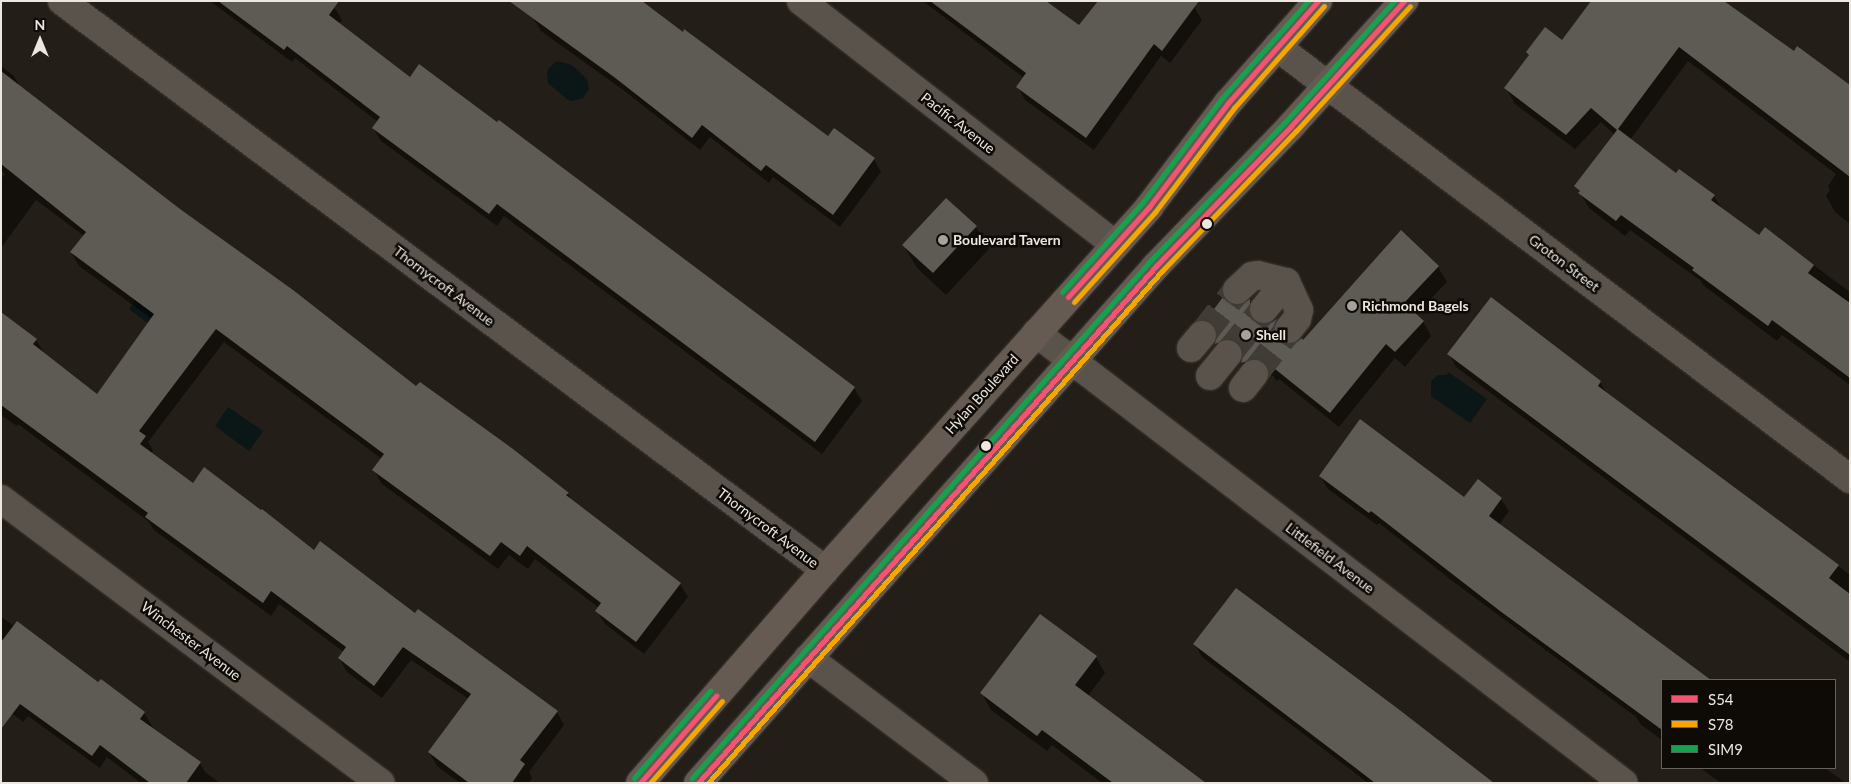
<!DOCTYPE html>
<style>
body{margin:0}
#map{position:relative;width:1851px;height:784px;overflow:hidden;background:#241e18;font-family:Lato,sans-serif}
div>[style]{position:absolute}
.water>*{inset:0;background:#0b1716}
.shadow>*{inset:0;background:#0007}
.building>*{inset:0;background:#5e5a54}
.minor-tunnel>*{height:28px;margin-top:-14px;transform-origin:0;background:repeating-linear-gradient(90deg,#423c36 0 28px,transparent 0 42px)}
.roads{filter:drop-shadow(0 0 1px #3f3a35) drop-shadow(0 0 1px #3f3a35)}
.minor>*{height:28px;margin:-14px;padding:0 14px;transform-origin:14px;border-radius:14px;background:#5a534b}
.major>*{height:28px;margin:-14px;padding:0 14px;transform-origin:14px;border-radius:14px;background:#655b52}
.bus-1>*{height:5px;margin:-2.5px;padding:0 2.5px;transform-origin:2.5px;border-radius:2.5px;background:#f65372}
.bus-2>*{height:5px;margin:-2.5px;padding:0 2.5px;transform-origin:2.5px;border-radius:2.5px;background:#f7a600}
.bus-3>*{height:5px;margin:-2.5px;padding:0 2.5px;transform-origin:2.5px;border-radius:2.5px;background:#13a34e}
.dots>*{width:14px;height:14px;translate:-50% -50%;box-sizing:border-box;border:2px solid #0e0a06;border-radius:50%}
span{translate:-50% -50%;white-space:nowrap;text-align:center;line-height:1.15;-webkit-text-stroke:5px #0e0a06;paint-order:stroke}
.street-label{font-size:14px;color:#ede7e0}
.poi-label{font-size:14px;color:#ede7e0;font-weight:700}
.left{translate:0 -50%;text-align:left}
.frame{position:absolute;inset:0;border:2px solid #ede7e0;pointer-events:none}
.legend{position:absolute;left:1661px;top:679px;width:175px;height:90px;box-sizing:border-box;background:#0e0a06;border:1px solid #67625d;margin:0;padding:6px 9px;list-style:none;font-size:15px;color:#ede7e0}
.legend li{display:flex;align-items:center;gap:10px;height:25px}
.legend b{width:25px;border:1px solid #67625d}
.north{position:absolute;left:15px;top:15px;width:50px;height:50px;-webkit-text-stroke:4px #0e0a06;paint-order:stroke;rotate:0deg;font-size:14px;font-weight:700;line-height:20px;text-align:center;color:#ede7e0}
.north::after{content:'';display:block;margin:auto;width:18px;height:22px;background:#ede7e0;clip-path:polygon(50% 0,100% 100%,50% 72%,0 100%)}
</style>
<div id="map">
<div class="water">
<div style="clip-path:polygon(557px 61px,572px 65px,587px 79px,589px 89px,583px 98px,573px 101px,568px 100px,548px 83px,547px 73px,549px 68px)"></div>
<div style="clip-path:polygon(142px 291px,174px 315px,161px 333px,129px 309px)"></div>
<div style="clip-path:polygon(1448px 372px,1487px 399px,1470px 423px,1431px 396px,1431px 381px,1438px 375px,1447px 375px)"></div>
<div style="clip-path:polygon(228px 407px,263px 431px,249px 451px,215px 426px)"></div>
</div>
<div class="shadow">
<div style="clip-path:polygon(210px 1px,335px 1px,334px 7px,342px 20px,339px 24px,410px 79px,498px 124px,499px 122px,854px 388px,862px 401px,822px 454px,504px 216px,497px 226px,381px 141px,373px 128px,378px 122px,295px 58px,292px 62px)"></div>
<div style="clip-path:polygon(923px 1px,1044px 1px,1079px 27px,1194px 7px,1202px 20px,1170px 63px,1161px 56px,1094px 150px,1025px 100px,1018px 87px,1024px 78px)"></div>
<div style="clip-path:polygon(533px 18px,828px 138px,874px 159px,881px 172px,840px 227px,773px 177px,769px 183px,710px 137px,700px 150px,623px 90px,541px 31px)"></div>
<div style="clip-path:polygon(1774px 36px,1794px 52px,1850px 87px,1850px 224px,1835px 212px,1826px 196px,1830px 190px,1828px 186px,1836px 174px,1688px 61px,1630px 140px,1676px 175px,1714px 196px,1722px 209px,1759px 237px,1765px 229px,1850px 292px,1850px 385px,1782px 335px,1777px 341px,1703px 285px,1700px 280px,1630px 230px,1625px 236px,1589px 208px,1576px 186px,1615px 135px,1601px 122px,1575px 149px,1515px 104px,1506px 88px,1530px 57px,1527px 53px,1562px 41px,1772px 38px)"></div>
<div style="clip-path:polygon(1px 66px,14px 76px,20px 87px,179px 210px,417px 388px,568px 493px,572px 502px,680px 584px,688px 597px,644px 654px,605px 624px,597px 611px,599px 608px,535px 559px,528px 569px,509px 555px,498px 569px,382px 484px,374px 470px,382px 459px,224px 342px,148px 442px,153px 450px,151px 454px,193px 485px,314px 552px,415px 615px,557px 712px,564px 725px,529px 772px,532px 778px,529px 783px,460px 783px,437px 766px,429px 752px,469px 699px,411px 660px,382px 698px,347px 672px,339px 658px,344px 652px,279px 604px,271px 616px,154px 530px,148px 521px,18px 424px,17px 426px,1px 415px,1px 319px,36px 340px,44px 353px,97px 396px,152px 319px,79px 266px,71px 252px,84px 236px,36px 200px,1px 248px,1px 179px,5px 174px,1px 170px)"></div>
<div style="clip-path:polygon(976px 227px,989px 249px,946px 295px,917px 268px,904px 246px)"></div>
<div style="clip-path:polygon(1401px 232px,1438px 267px,1447px 282px,1415px 315px,1423px 321px,1431px 336px,1405px 367px,1395px 358px,1339px 427px,1279px 379px,1277px 381px,1273px 376px,1265px 373px,1250px 377px,1242px 363px,1245px 356px,1239px 353px,1224px 358px,1216px 344px,1216px 335px,1208px 320px,1232px 306px,1241px 306px,1250px 301px,1258px 315px,1258px 324px,1262px 326px,1276px 321px,1285px 335px,1282px 342px,1287px 346px,1304px 341px)"></div>
<div style="clip-path:polygon(1449px 354px,1600px 382px,1607px 394px,1850px 575px,1850px 662px,1456px 367px)"></div>
<div style="clip-path:polygon(1320px 476px,1465px 499px,1501px 499px,1509px 511px,1499px 525px,1708px 680px,1662px 680px,1662px 740px,1641px 725px,1636px 717px,1455px 583px,1379px 523px,1377px 525px,1328px 489px)"></div>
<div style="clip-path:polygon(1px 617px,144px 713px,152px 726px,150px 727px,200px 763px,205px 772px,220px 783px,141px 783px,107px 757px,100px 768px,28px 716px,23px 722px,1px 705px)"></div>
<div style="clip-path:polygon(1195px 644px,1493px 783px,1368px 783px,1202px 657px)"></div>
<div style="clip-path:polygon(1096px 657px,1105px 673px,1088px 696px,1204px 783px,1102px 783px,1052px 745px,1047px 751px,991px 710px,982px 694px)"></div>
<div style="clip-path:polygon(1700px 768px,1825px 768px,1846px 783px,1721px 783px)"></div>
</div>
<div class="building">
<div style="clip-path:polygon(218px 1px,339px 1px,329px 15px,410px 77px,419px 64px,497px 122px,499px 120px,855px 387px,815px 442px,497px 204px,489px 214px,372px 128px,380px 117px,287px 46px,284px 50px)"></div>
<div style="clip-path:polygon(509px 1px,642px 1px,683px 32px,684px 29px,828px 136px,834px 128px,875px 158px,833px 215px,766px 165px,761px 171px,702px 125px,692px 138px,614px 77px)"></div>
<div style="clip-path:polygon(930px 1px,1046px 1px,1079px 25px,1098px 1px,1199px 1px,1162px 51px,1154px 44px,1086px 138px,1016px 87px,1026px 73px)"></div>
<div style="clip-path:polygon(1591px 1px,1724px 1px,1794px 51px,1797px 46px,1850px 85px,1850px 177px,1679px 47px,1618px 129px,1676px 173px,1679px 169px,1715px 195px,1711px 200px,1759px 235px,1765px 227px,1814px 265px,1808px 273px,1850px 303px,1850px 378px,1772px 320px,1768px 326px,1692px 270px,1694px 268px,1621px 215px,1616px 221px,1578px 193px,1580px 191px,1574px 186px,1617px 130px,1591px 108px,1566px 135px,1504px 88px,1529px 55px,1526px 52px,1545px 27px,1562px 40px)"></div>
<div style="clip-path:polygon(1px 71px,180px 209px,293px 290px,416px 386px,420px 382px,513px 449px,569px 493px,566px 495px,681px 583px,636px 642px,595px 611px,601px 603px,527px 546px,520px 556px,501px 542px,490px 556px,372px 470px,384px 454px,216px 329px,139px 431px,146px 436px,140px 444px,193px 483px,204px 467px,261px 510px,262px 509px,314px 550px,320px 541px,415px 613px,418px 609px,558px 711px,520px 760px,525px 764px,512px 783px,469px 783px,428px 752px,471px 694px,403px 647px,374px 686px,338px 658px,346px 647px,271px 591px,263px 603px,145px 517px,148px 513px,1px 405px,1px 312px,37px 339px,33px 344px,97px 394px,154px 314px,70px 252px,86px 232px,1px 164px)"></div>
<div style="clip-path:polygon(946px 198px,977px 226px,933px 273px,902px 245px)"></div>
<div style="clip-path:polygon(1401px 230px,1439px 266px,1404px 303px,1424px 321px,1395px 352px,1386px 344px,1330px 413px,1270px 365px,1268px 367px,1263px 361px,1256px 359px,1241px 363px,1243px 356px,1243px 349px,1237px 342px,1230px 339px,1215px 344px,1217px 330px,1212px 323px,1206px 320px,1223px 297px,1233px 305px,1241px 305px,1250px 299px,1250px 315px,1255px 321px,1261px 324px,1269px 324px,1277px 319px,1274px 326px,1274px 334px,1280px 341px,1287px 344px,1295px 343px,1302px 338px,1303px 340px)"></div>
<div style="clip-path:polygon(1491px 297px,1601px 381px,1598px 386px,1839px 565px,1829px 578px,1850px 594px,1850px 655px,1447px 354px)"></div>
<div style="clip-path:polygon(1360px 419px,1464px 497px,1478px 479px,1502px 498px,1489px 516px,1711px 680px,1662px 680px,1662px 730px,1500px 611px,1371px 511px,1369px 513px,1319px 476px)"></div>
<div style="clip-path:polygon(1236px 588px,1397px 708px,1494px 783px,1375px 783px,1353px 766px,1193px 644px)"></div>
<div style="clip-path:polygon(1040px 614px,1097px 656px,1075px 685px,1206px 783px,1113px 783px,1042px 730px,1037px 736px,980px 693px)"></div>
<div style="clip-path:polygon(17px 621px,98px 682px,101px 679px,145px 712px,140px 719px,201px 762px,186px 783px,150px 783px,100px 745px,92px 756px,20px 704px,1px 729px,1px 642px)"></div>
</div>
<div class="minor-tunnel">
<div style="left:1202px;top:335px;width:57px;rotate:-52.1deg"></div>
<div style="left:1228px;top:354px;width:58px;rotate:-51.3deg"></div>
<div style="left:1254px;top:374px;width:57px;rotate:-52.1deg"></div>
</div>
<div class="roads">
<div class="minor">
<div style="left:62px;top:1px;width:952px;rotate:36.71deg"></div>
<div style="left:801px;top:1px;width:398px;rotate:37.8deg"></div>
<div style="left:1277px;top:47px;width:718px;rotate:37.01deg"></div>
<div style="left:1237px;top:290px;width:21px;rotate:-43deg"></div>
<div style="left:1252px;top:276px;width:6px;rotate:-9deg"></div>
<div style="left:1258px;top:275px;width:29px;rotate:14deg"></div>
<div style="left:1286px;top:282px;width:31px;rotate:65deg"></div>
<div style="left:1299px;top:310px;width:9px;rotate:103deg"></div>
<div style="left:1297px;top:319px;width:13px;rotate:129deg"></div>
<div style="left:1264px;top:309px;width:35px;rotate:-51deg"></div>
<div style="left:1036px;top:333px;width:740px;rotate:37.43deg"></div>
<div style="left:1191px;top:348px;width:17px;rotate:-50deg"></div>
<div style="left:1210px;top:376px;width:28px;rotate:-51deg"></div>
<div style="left:1243px;top:388px;width:18px;rotate:-52deg"></div>
<div style="left:1px;top:499px;width:474px;rotate:36.8deg"></div>
<div style="left:808px;top:658px;width:208px;rotate:37deg"></div>
</div>
<div class="major">
<div style="left:640px;top:783px;width:282px;rotate:-49deg"></div>
<div style="left:825px;top:570px;width:487px;rotate:-48.2deg"></div>
<div style="left:1149px;top:207px;width:131px;rotate:-52.8deg"></div>
<div style="left:1228px;top:103px;width:136px;rotate:-48.6deg"></div>
<div style="left:698px;top:783px;width:691px;rotate:-48.46deg"></div>
<div style="left:1156px;top:266px;width:194px;rotate:-46deg"></div>
<div style="left:1291px;top:126px;width:169px;rotate:-47.9deg"></div>
</div>
</div>
<div class="bus-1">
<div style="left:1068px;top:297px;width:121px;rotate:-48deg"></div>
<div style="left:1149px;top:207px;width:131px;rotate:-52.8deg"></div>
<div style="left:1228px;top:103px;width:136px;rotate:-48.6deg"></div>
<div style="left:640px;top:783px;width:116px;rotate:-48.9deg"></div>
<div style="left:698px;top:783px;width:691px;rotate:-48.46deg"></div>
<div style="left:1156px;top:266px;width:194px;rotate:-46deg"></div>
<div style="left:1291px;top:126px;width:169px;rotate:-47.9deg"></div>
</div>
<div class="bus-2">
<div style="left:1074px;top:302px;width:121px;rotate:-48deg"></div>
<div style="left:1155px;top:212px;width:131px;rotate:-52.8deg"></div>
<div style="left:1234px;top:108px;width:136px;rotate:-48.6deg"></div>
<div style="left:650px;top:783px;width:109px;rotate:-48.7deg"></div>
<div style="left:708px;top:783px;width:684px;rotate:-48.44deg"></div>
<div style="left:1162px;top:271px;width:194px;rotate:-46.3deg"></div>
<div style="left:1296px;top:131px;width:169px;rotate:-47.6deg"></div>
</div>
<div class="bus-3">
<div style="left:1062px;top:292px;width:121px;rotate:-48deg"></div>
<div style="left:1143px;top:202px;width:131px;rotate:-52.8deg"></div>
<div style="left:1222px;top:98px;width:130px;rotate:-48.4deg"></div>
<div style="left:634px;top:778px;width:116px;rotate:-48.9deg"></div>
<div style="left:692px;top:778px;width:691px;rotate:-48.46deg"></div>
<div style="left:1150px;top:261px;width:195px;rotate:-45.8deg"></div>
<div style="left:1286px;top:121px;width:161px;rotate:-48deg"></div>
</div>
<div class="dots">
<div style="left:1207px;top:224px;background:#ede7e0"></div>
<div style="left:943px;top:240px;background:#a7a19a"></div>
<div style="left:1352px;top:306px;background:#a7a19a"></div>
<div style="left:1246px;top:335px;background:#a7a19a"></div>
<div style="left:986px;top:446px;background:#ede7e0"></div>
</div>
<div class="street-label">
<span style="left:958px;top:123px;rotate:38deg">Pacific Avenue</span>
<span style="left:1564px;top:263px;rotate:37deg">Groton Street</span>
<span style="left:444px;top:286px;rotate:37deg">Thornycroft Avenue</span>
<span style="left:982px;top:394px;rotate:-48deg">Hylan Boulevard</span>
<span style="left:768px;top:528px;rotate:37deg">Thornycroft Avenue</span>
<span style="left:1330px;top:558px;rotate:37deg">Littlefield Avenue</span>
<span style="left:191px;top:641px;rotate:37deg">Winchester Avenue</span>
</div>
<div class="poi-label">
<span class="left" style="left:953px;top:240px">Boulevard Tavern</span>
<span class="left" style="left:1362px;top:306px">Richmond Bagels</span>
<span class="left" style="left:1256px;top:335px">Shell</span>
</div>
<div class="frame"></div>
<ul class="legend">
<li><b style="height:6px;background:#f65372"></b>S54</li>
<li><b style="height:6px;background:#f7a600"></b>S78</li>
<li><b style="height:6px;background:#13a34e"></b>SIM9</li>
</ul>
<div class="north">N</div>
</div>
